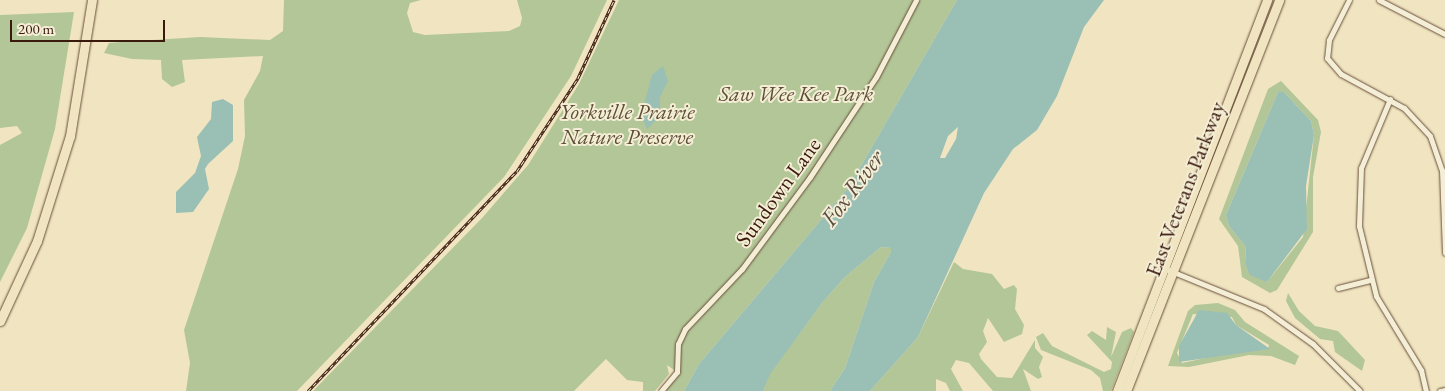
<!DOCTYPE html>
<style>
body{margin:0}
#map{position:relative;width:1445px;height:391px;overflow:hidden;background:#f0e5c0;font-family:"EB Garamond",serif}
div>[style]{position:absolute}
.green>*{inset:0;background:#b3c697}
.water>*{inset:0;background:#9abfb5}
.roads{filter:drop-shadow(0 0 1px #684d3a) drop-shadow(0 0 1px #684d3a)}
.minor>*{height:5px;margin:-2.5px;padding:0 2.5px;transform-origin:2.5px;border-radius:2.5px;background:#f5eed6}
.primary>*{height:9px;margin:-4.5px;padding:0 4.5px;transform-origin:4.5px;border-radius:4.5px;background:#f0e5c0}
.rail>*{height:3px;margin-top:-1.5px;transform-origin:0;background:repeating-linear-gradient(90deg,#f5eed6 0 4px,#3a1a0d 0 8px);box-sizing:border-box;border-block:1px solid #3a1a0d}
span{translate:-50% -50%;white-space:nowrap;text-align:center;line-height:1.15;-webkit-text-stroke:4px #f5eed6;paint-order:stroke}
.park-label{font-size:22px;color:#5e4e36;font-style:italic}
.street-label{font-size:22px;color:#3a1a0d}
.water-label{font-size:24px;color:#574c3f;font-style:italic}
.scale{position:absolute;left:10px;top:20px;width:155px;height:22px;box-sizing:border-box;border:2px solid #3a1a0d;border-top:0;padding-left:6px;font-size:15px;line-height:18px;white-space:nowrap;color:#3a1a0d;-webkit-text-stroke:4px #f5eed6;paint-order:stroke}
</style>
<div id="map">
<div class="green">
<div style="clip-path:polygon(284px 0,421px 0,410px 3px,407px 13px,413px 32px,425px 35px,509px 31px,520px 26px,522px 18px,517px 0,607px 0,571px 76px,504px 177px,297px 391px,186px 391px,190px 363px,184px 330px,238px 169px,245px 136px,244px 100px,260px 71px,263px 56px,182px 60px,185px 82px,172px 87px,162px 79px,161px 60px,132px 59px,104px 53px,109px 43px,121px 42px,200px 37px,270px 40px,283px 31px)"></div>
<div style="clip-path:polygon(619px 0,957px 0,848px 188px,699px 364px,684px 391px,665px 391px,680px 374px,667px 365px,669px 374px,655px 391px,643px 391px,643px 382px,627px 380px,606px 359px,574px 391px,313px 391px,483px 217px,528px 165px,579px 84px)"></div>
<div style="clip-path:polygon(74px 12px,55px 129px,27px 228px,0 282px,0 145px,22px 133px,17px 126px,0 128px,0 15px)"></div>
<div style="clip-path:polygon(evenodd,1281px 81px,1318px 120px,1321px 132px,1313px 177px,1313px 232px,1277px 290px,1270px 293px,1242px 277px,1238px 246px,1219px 219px,1268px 89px,1281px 81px,1278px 92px,1284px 92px,1311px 121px,1314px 135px,1303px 237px,1267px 282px,1245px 263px,1246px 247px,1229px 226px,1226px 215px,1278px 92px)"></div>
<div style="clip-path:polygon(881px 247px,891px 248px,891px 252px,874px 282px,845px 368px,830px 391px,763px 391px,769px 374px,822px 303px,845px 277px)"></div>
<div style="clip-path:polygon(954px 262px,963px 269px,992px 274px,1004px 289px,1014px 285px,1017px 289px,1015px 309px,1024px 325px,1022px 334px,1004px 342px,988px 318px,983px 331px,987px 342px,979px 354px,981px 359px,997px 377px,1012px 378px,1035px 340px,1035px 348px,1043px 357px,1039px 367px,1042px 377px,1038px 379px,1023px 369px,1031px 391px,993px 391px,969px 363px,956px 360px,951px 369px,963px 391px,950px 391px,946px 383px,936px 379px,936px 391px,870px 391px,918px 337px)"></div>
<div style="clip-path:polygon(1288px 293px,1299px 311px,1315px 326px,1338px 331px,1365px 360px,1362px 371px,1335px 352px,1333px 341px,1320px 339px,1295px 318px,1286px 301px)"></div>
<div style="clip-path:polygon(evenodd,1218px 303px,1235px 310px,1245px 322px,1299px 356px,1295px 365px,1271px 356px,1249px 355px,1189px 367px,1168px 366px,1188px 311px,1195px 305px,1218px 303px,1193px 314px,1232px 317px,1236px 325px,1269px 345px,1268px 349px,1238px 351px,1182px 363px,1177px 353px,1193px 314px)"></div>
<div style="clip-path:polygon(1107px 327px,1116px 332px,1111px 357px,1122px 332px,1131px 328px,1134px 332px,1111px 391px,1103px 391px,1100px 378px,1091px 370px,1041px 350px,1036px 337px,1043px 333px,1052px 346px,1104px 372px,1111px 369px,1112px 362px,1087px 335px,1092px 331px,1106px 340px)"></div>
</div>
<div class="water">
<div style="clip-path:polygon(evenodd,957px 0,1104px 0,1084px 27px,1057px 96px,1037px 130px,1013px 149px,984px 193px,918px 337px,870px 391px,830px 391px,845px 368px,874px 282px,891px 252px,891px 248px,881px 247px,845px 277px,822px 303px,770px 374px,763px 391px,684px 391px,699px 364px,848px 188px,957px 0,958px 127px,956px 139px,945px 158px,940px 158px,948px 136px,958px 127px)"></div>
<div style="clip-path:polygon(663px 66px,668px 81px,660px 97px,660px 116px,647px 129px,641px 115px,652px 75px)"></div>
<div style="clip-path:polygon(1278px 92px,1284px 92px,1311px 121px,1314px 135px,1306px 186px,1307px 229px,1267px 282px,1250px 275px,1245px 263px,1246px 247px,1229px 226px,1226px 215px)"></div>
<div style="clip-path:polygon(223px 99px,233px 105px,233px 141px,208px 164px,205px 169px,209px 189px,193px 212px,176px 213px,176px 192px,195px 173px,201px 156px,197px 137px,211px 119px,212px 102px)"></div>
<div style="clip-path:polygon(1199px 310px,1227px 313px,1236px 325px,1270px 349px,1179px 362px,1179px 346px)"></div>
</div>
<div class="roads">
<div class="minor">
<div style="left:1349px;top:0;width:45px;rotate:116.6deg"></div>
<div style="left:1329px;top:40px;width:18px;rotate:96deg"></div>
<div style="left:1327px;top:58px;width:21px;rotate:49deg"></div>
<div style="left:1341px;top:74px;width:72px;rotate:28.4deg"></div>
<div style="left:1404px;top:108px;width:38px;rotate:47deg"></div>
<div style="left:1430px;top:136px;width:36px;rotate:71deg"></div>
<div style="left:1442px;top:170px;width:83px;rotate:87.9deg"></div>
<div style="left:1379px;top:0;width:74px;rotate:27.3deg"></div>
<div style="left:1390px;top:99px;width:75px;rotate:112.8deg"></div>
<div style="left:1361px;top:168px;width:58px;rotate:92deg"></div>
<div style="left:1359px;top:226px;width:72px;rotate:76.3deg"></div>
<div style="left:1376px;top:296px;width:87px;rotate:58.7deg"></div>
<div style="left:1421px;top:370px;width:22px;rotate:77deg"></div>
<div style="left:1166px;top:269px;width:106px;rotate:22.2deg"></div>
<div style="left:1264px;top:309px;width:60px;rotate:35.5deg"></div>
<div style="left:1313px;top:344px;width:66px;rotate:45deg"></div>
<div style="left:1338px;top:288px;width:33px;rotate:-14deg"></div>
<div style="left:661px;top:391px;width:25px;rotate:-50deg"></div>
<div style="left:677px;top:372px;width:28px;rotate:-88deg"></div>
<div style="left:678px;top:344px;width:17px;rotate:-65deg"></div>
<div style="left:685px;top:329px;width:83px;rotate:-46.5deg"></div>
<div style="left:742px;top:269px;width:114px;rotate:-53.5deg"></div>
<div style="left:810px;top:177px;width:120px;rotate:-56.6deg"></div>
<div style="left:876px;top:77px;width:87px;rotate:-62.5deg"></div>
<div style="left:1440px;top:391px;width:5px;rotate:-11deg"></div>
</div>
<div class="primary">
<div style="left:0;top:321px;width:88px;rotate:-65.2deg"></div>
<div style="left:37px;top:241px;width:110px;rotate:-72.6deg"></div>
<div style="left:70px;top:136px;width:138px;rotate:-80.8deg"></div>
<div style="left:1117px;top:391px;width:419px;rotate:-69deg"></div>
<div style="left:1126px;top:391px;width:420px;rotate:-68.6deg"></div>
</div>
</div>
<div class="rail">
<div style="left:308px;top:391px;width:303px;rotate:-46.5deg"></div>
<div style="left:517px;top:171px;width:111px;rotate:-56.7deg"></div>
<div style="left:578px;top:78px;width:86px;rotate:-65.2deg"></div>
</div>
<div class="park-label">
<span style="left:796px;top:94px">Saw Wee Kee Park</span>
<span style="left:627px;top:124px">Yorkville Prairie<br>Nature Preserve</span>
</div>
<div class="street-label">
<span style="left:1185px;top:189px;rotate:-69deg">East Veterans Parkway</span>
<span style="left:778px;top:192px;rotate:-54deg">Sundown Lane</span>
</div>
<div class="water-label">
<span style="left:852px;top:188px;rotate:-53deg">Fox River</span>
</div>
<div class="scale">200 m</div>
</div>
